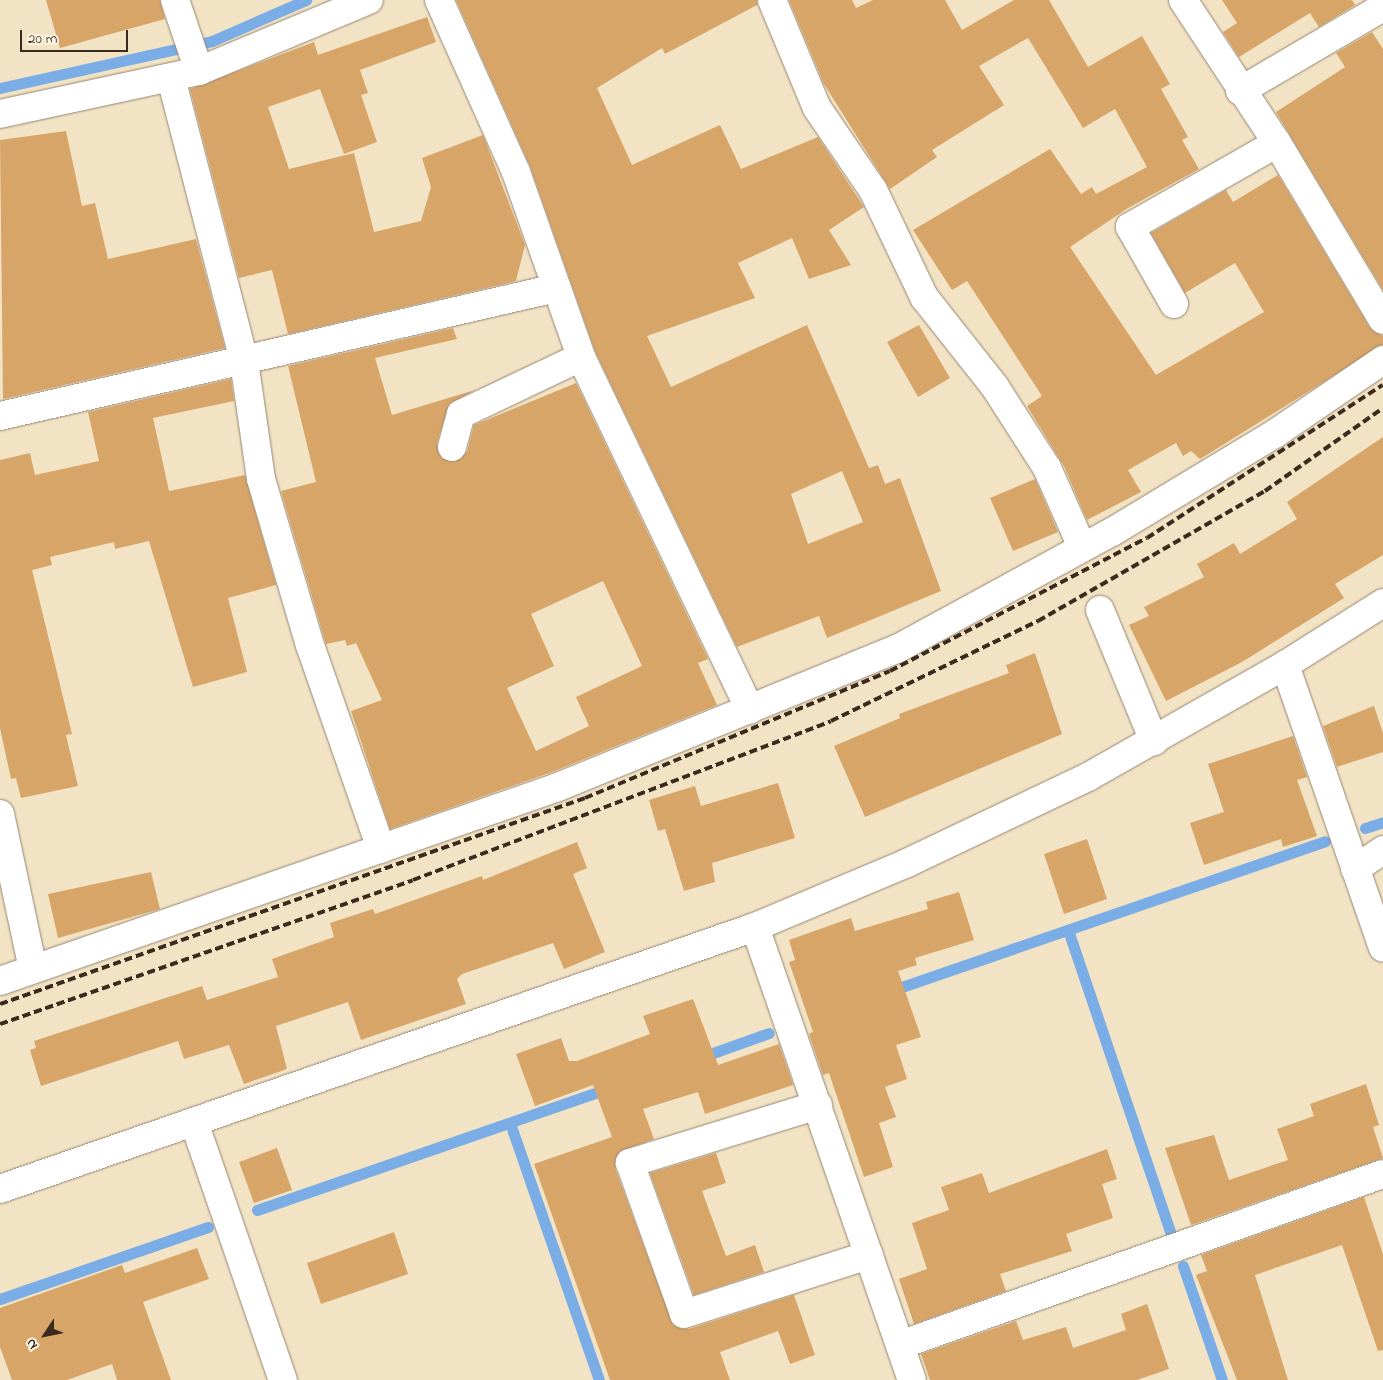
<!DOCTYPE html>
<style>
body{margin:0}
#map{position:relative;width:1383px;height:1380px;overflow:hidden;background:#f2e3c5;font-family:"Indie Flower",sans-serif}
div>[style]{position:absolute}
.stream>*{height:11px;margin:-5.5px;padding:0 5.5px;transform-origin:5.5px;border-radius:5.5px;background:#7aace6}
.building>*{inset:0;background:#d8a569}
.roads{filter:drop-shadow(0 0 1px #968672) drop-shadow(0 0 1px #968672)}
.minor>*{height:28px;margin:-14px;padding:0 14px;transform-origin:14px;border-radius:14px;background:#fff}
.rail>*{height:4px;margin-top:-2px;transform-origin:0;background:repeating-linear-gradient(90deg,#3b2a1e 0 8px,transparent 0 12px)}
span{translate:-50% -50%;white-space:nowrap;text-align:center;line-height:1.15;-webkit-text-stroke:4px #fcf5e5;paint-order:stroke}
.north{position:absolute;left:20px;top:1310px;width:50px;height:50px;-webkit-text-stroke:4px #fcf5e5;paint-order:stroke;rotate:236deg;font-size:14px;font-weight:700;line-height:20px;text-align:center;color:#3b2a1e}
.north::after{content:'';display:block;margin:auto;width:18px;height:22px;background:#3b2a1e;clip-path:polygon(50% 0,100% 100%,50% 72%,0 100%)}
.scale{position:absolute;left:20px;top:30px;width:108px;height:22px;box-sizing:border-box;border:2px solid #3b2a1e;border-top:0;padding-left:6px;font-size:15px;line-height:18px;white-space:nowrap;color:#3b2a1e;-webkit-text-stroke:4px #fcf5e5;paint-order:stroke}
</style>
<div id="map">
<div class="stream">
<div style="left:0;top:88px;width:217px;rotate:-12.5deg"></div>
<div style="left:212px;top:41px;width:103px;rotate:-23.6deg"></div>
<div style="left:1365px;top:828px;width:19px;rotate:-18deg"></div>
<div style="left:1068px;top:930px;width:321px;rotate:71.3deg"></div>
<div style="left:890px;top:991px;width:460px;rotate:-19deg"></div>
<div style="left:699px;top:1058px;width:74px;rotate:-19.7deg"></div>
<div style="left:510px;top:1123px;width:272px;rotate:70.9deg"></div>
<div style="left:257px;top:1210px;width:373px;rotate:-19.1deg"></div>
<div style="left:1183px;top:1266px;width:120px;rotate:71.1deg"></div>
<div style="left:0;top:1299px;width:220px;rotate:-19.1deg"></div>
</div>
<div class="building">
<div style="clip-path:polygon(46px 0,160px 0,165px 19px,60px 48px)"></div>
<div style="clip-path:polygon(evenodd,456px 0,757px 0,757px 5px,665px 54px,662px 48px,597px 88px,632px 165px,720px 125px,741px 169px,818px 137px,864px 207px,829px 230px,851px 265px,809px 279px,792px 238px,738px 263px,755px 298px,647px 336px,671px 387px,807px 325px,869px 468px,878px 465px,885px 484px,900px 478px,941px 591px,827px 638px,819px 616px,737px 647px,595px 351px,530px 166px,456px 0,842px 471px,863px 522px,808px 544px,791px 494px,842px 471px)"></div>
<div style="clip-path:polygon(789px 0,852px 0,856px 8px,873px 0,945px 0,962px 30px,1014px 0,1049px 0,1088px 67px,1142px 36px,1170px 84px,1161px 89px,1188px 137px,1182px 140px,1199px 169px,1128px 208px,1070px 247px,1156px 375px,1264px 312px,1235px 263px,1185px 293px,1151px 233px,1226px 190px,1233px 202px,1278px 175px,1370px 328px,1383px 336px,1383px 345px,1200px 459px,1191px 451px,1183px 456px,1176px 443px,1128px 470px,1141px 492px,1087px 520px,1064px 466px,1027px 406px,1042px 396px,967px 281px,952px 290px,913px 230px,1050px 149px,1081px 194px,1092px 187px,1096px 194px,1147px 167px,1115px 109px,1083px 128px,1028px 38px,979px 66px,1004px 105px,932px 150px,937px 157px,890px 189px,824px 84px)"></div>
<div style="clip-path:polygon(1222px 0,1352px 0,1355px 5px,1319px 27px,1310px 13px,1239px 57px,1223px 32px,1237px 23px)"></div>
<div style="clip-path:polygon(427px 17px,436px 42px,360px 70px,368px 93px,361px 95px,377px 142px,344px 154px,320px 89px,268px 107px,289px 169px,354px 153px,374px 232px,421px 221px,431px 187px,422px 158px,483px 135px,525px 245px,516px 281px,288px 334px,272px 270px,239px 278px,190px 89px,314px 42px,318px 55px)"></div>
<div style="clip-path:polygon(1372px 32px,1383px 49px,1383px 290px,1276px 112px,1345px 67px,1336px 53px)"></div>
<div style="clip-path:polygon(66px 131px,82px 206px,95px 203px,108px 259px,196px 239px,225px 348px,3px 399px,0 140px)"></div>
<div style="clip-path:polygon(919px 325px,950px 378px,918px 397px,887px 342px)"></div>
<div style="clip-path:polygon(evenodd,453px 328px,457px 339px,375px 358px,392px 415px,475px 390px,449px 404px,437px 443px,441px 458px,455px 462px,467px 452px,474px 425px,576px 383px,708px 659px,698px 663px,717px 705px,552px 772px,390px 829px,351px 711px,382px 700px,356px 643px,347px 646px,345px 640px,326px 644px,281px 491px,316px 482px,288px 366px,453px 328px,603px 581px,642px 666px,576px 697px,589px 726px,536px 751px,507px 688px,554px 666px,531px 614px,603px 581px)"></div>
<div style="clip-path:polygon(231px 379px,234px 401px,153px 418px,169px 491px,245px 475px,276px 585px,228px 598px,247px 672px,193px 687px,149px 541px,115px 549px,114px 542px,50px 557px,52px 565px,32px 570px,72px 734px,66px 735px,78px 786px,21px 798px,16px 778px,11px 779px,0 728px,0 460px,30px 453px,35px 475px,99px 461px,88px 412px)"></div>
<div style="clip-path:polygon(1383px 437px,1383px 555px,1335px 584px,1344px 598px,1242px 662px,1166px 701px,1129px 625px,1149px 616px,1144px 607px,1204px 577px,1197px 564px,1234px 543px,1240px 554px,1297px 519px,1287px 502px)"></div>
<div style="clip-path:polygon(1035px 479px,1058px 532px,1013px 551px,990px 498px)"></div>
<div style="clip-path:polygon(1035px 653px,1062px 734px,865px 817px,834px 746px,900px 718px,899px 714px,1009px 673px,1006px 665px)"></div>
<div style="clip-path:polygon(1374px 706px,1383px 733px,1383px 752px,1337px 767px,1323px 726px)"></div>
<div style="clip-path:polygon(1293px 736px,1307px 777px,1297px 780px,1317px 836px,1283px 847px,1281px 839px,1204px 865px,1190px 823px,1224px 812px,1208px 764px)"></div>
<div style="clip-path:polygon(778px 783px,795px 838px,712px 863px,715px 882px,684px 891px,665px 829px,658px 831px,649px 800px,695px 786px,701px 806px)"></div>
<div style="clip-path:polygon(1087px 839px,1107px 899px,1064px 914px,1044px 854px)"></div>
<div style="clip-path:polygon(577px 842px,587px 868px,573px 874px,605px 952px,564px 969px,553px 943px,462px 974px,457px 979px,466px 1004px,361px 1040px,348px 1002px,276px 1026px,287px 1069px,244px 1084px,229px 1045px,184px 1059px,178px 1041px,41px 1086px,30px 1050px,36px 1048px,34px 1041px,202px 986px,207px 1000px,278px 977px,272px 959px,334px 937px,330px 923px,373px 909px,375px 914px,482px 876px,483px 880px)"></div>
<div style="clip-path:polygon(151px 872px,160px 909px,58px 938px,48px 894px)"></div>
<div style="clip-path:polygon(959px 892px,974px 940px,915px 958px,917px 965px,898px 971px,921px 1037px,896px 1045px,907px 1079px,885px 1087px,896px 1117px,879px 1123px,893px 1167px,864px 1177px,829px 1073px,823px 1075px,809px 1034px,813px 1032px,789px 962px,795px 960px,789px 940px,851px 918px,855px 931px,928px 909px,926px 902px)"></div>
<div style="clip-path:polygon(693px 999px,718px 1065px,779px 1044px,793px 1085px,705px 1114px,698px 1092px,643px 1109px,654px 1139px,619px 1152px,615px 1168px,673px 1325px,689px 1329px,794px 1295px,815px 1355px,790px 1364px,778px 1331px,720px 1352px,730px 1380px,610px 1380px,534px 1164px,612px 1137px,593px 1085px,535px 1106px,516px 1054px,561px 1038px,569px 1061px,577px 1061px,650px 1034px,643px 1016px)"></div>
<div style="clip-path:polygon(1366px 1084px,1379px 1125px,1373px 1127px,1383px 1158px,1191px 1225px,1165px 1148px,1214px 1135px,1229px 1180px,1288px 1160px,1277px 1129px,1314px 1116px,1310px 1104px)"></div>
<div style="clip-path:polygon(277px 1148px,292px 1190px,254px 1203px,239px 1162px)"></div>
<div style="clip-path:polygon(1107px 1149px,1117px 1179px,1102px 1184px,1113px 1218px,1066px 1234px,1072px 1251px,1000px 1274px,1006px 1291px,914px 1324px,899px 1279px,927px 1269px,912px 1223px,949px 1210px,941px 1187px,982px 1173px,989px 1193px)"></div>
<div style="clip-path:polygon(716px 1153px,726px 1183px,702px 1191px,726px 1256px,755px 1245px,764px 1272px,694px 1295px,650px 1173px)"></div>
<div style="clip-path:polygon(1364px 1197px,1383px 1254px,1383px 1350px,1378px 1351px,1342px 1245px,1255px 1275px,1288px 1380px,1237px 1380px,1196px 1275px,1207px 1271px,1201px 1255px)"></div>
<div style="clip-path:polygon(394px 1232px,408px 1274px,321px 1304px,307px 1263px)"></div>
<div style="clip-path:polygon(197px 1248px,209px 1279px,143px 1302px,171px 1380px,117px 1380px,112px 1364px,67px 1380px,12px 1380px,0 1347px,0 1308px,122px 1265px,125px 1273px)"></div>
<div style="clip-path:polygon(1147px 1304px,1169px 1369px,1137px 1380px,930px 1380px,921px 1354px,1016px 1321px,1023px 1340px,1066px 1327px,1073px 1348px,1126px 1330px,1121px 1314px)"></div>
</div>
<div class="roads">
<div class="minor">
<div style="left:175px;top:0;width:75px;rotate:71.3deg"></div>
<div style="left:439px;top:0;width:188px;rotate:65.9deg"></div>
<div style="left:516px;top:172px;width:196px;rotate:70.6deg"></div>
<div style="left:581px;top:357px;width:391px;rotate:64.4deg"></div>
<div style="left:772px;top:0;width:117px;rotate:67.4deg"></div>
<div style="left:817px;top:108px;width:99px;rotate:55.7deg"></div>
<div style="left:873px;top:190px;width:119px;rotate:64.5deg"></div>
<div style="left:924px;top:297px;width:115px;rotate:51.7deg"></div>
<div style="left:995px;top:387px;width:96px;rotate:57.3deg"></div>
<div style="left:1047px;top:468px;width:86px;rotate:66.1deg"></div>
<div style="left:1183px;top:0;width:171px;rotate:56.7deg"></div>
<div style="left:1277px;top:143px;width:206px;rotate:59.1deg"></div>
<div style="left:171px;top:78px;width:292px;rotate:75.5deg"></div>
<div style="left:244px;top:361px;width:119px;rotate:81.8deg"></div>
<div style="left:261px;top:479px;width:173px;rotate:73.6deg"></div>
<div style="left:310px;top:645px;width:216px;rotate:70.8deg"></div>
<div style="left:1240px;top:91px;width:166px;rotate:-30.4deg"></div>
<div style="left:0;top:114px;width:204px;rotate:-12.2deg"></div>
<div style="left:199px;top:71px;width:184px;rotate:-22.7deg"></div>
<div style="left:1174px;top:304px;width:89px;rotate:-119.7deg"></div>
<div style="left:1130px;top:227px;width:169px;rotate:-29.7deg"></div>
<div style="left:0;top:416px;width:571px;rotate:-12.96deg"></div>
<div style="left:452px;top:447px;width:34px;rotate:-75deg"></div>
<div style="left:461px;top:414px;width:133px;rotate:-25.4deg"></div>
<div style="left:1100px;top:610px;width:142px;rotate:67.6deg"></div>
<div style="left:1285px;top:665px;width:299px;rotate:70.9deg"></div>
<div style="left:0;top:814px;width:158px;rotate:78deg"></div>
<div style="left:1355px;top:869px;width:34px;rotate:-34deg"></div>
<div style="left:755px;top:927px;width:479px;rotate:70.9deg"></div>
<div style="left:0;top:981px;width:591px;rotate:-19.17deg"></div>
<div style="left:558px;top:787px;width:366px;rotate:-22.2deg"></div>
<div style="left:897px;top:649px;width:245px;rotate:-28.6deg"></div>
<div style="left:1112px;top:532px;width:192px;rotate:-31.1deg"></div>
<div style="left:1276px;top:433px;width:130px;rotate:-34.3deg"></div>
<div style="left:818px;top:1105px;width:197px;rotate:162.9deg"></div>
<div style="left:630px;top:1163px;width:160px;rotate:70.3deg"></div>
<div style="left:684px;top:1314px;width:194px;rotate:-17.7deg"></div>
<div style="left:194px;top:1122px;width:273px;rotate:71deg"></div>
<div style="left:0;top:1189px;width:799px;rotate:-19.14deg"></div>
<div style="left:755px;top:927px;width:165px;rotate:-22.8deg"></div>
<div style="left:907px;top:863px;width:200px;rotate:-25.4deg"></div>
<div style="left:1088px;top:777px;width:227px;rotate:-29.6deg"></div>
<div style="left:1285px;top:665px;width:116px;rotate:-32.3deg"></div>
<div style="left:900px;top:1345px;width:512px;rotate:-19.5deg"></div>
</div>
</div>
<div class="rail">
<div style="left:0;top:1004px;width:620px;rotate:-19.4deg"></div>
<div style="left:585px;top:798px;width:330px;rotate:-22.6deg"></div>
<div style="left:890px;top:671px;width:289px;rotate:-27.4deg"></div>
<div style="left:1147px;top:538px;width:281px;rotate:-33deg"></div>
<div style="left:0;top:1024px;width:437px;rotate:-19.2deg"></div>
<div style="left:413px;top:880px;width:447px;rotate:-20.8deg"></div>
<div style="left:831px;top:721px;width:230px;rotate:-25.8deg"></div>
<div style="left:1038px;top:621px;width:262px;rotate:-29.8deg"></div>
<div style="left:1265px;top:491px;width:144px;rotate:-35.1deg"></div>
</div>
<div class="north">N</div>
<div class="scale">20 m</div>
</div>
